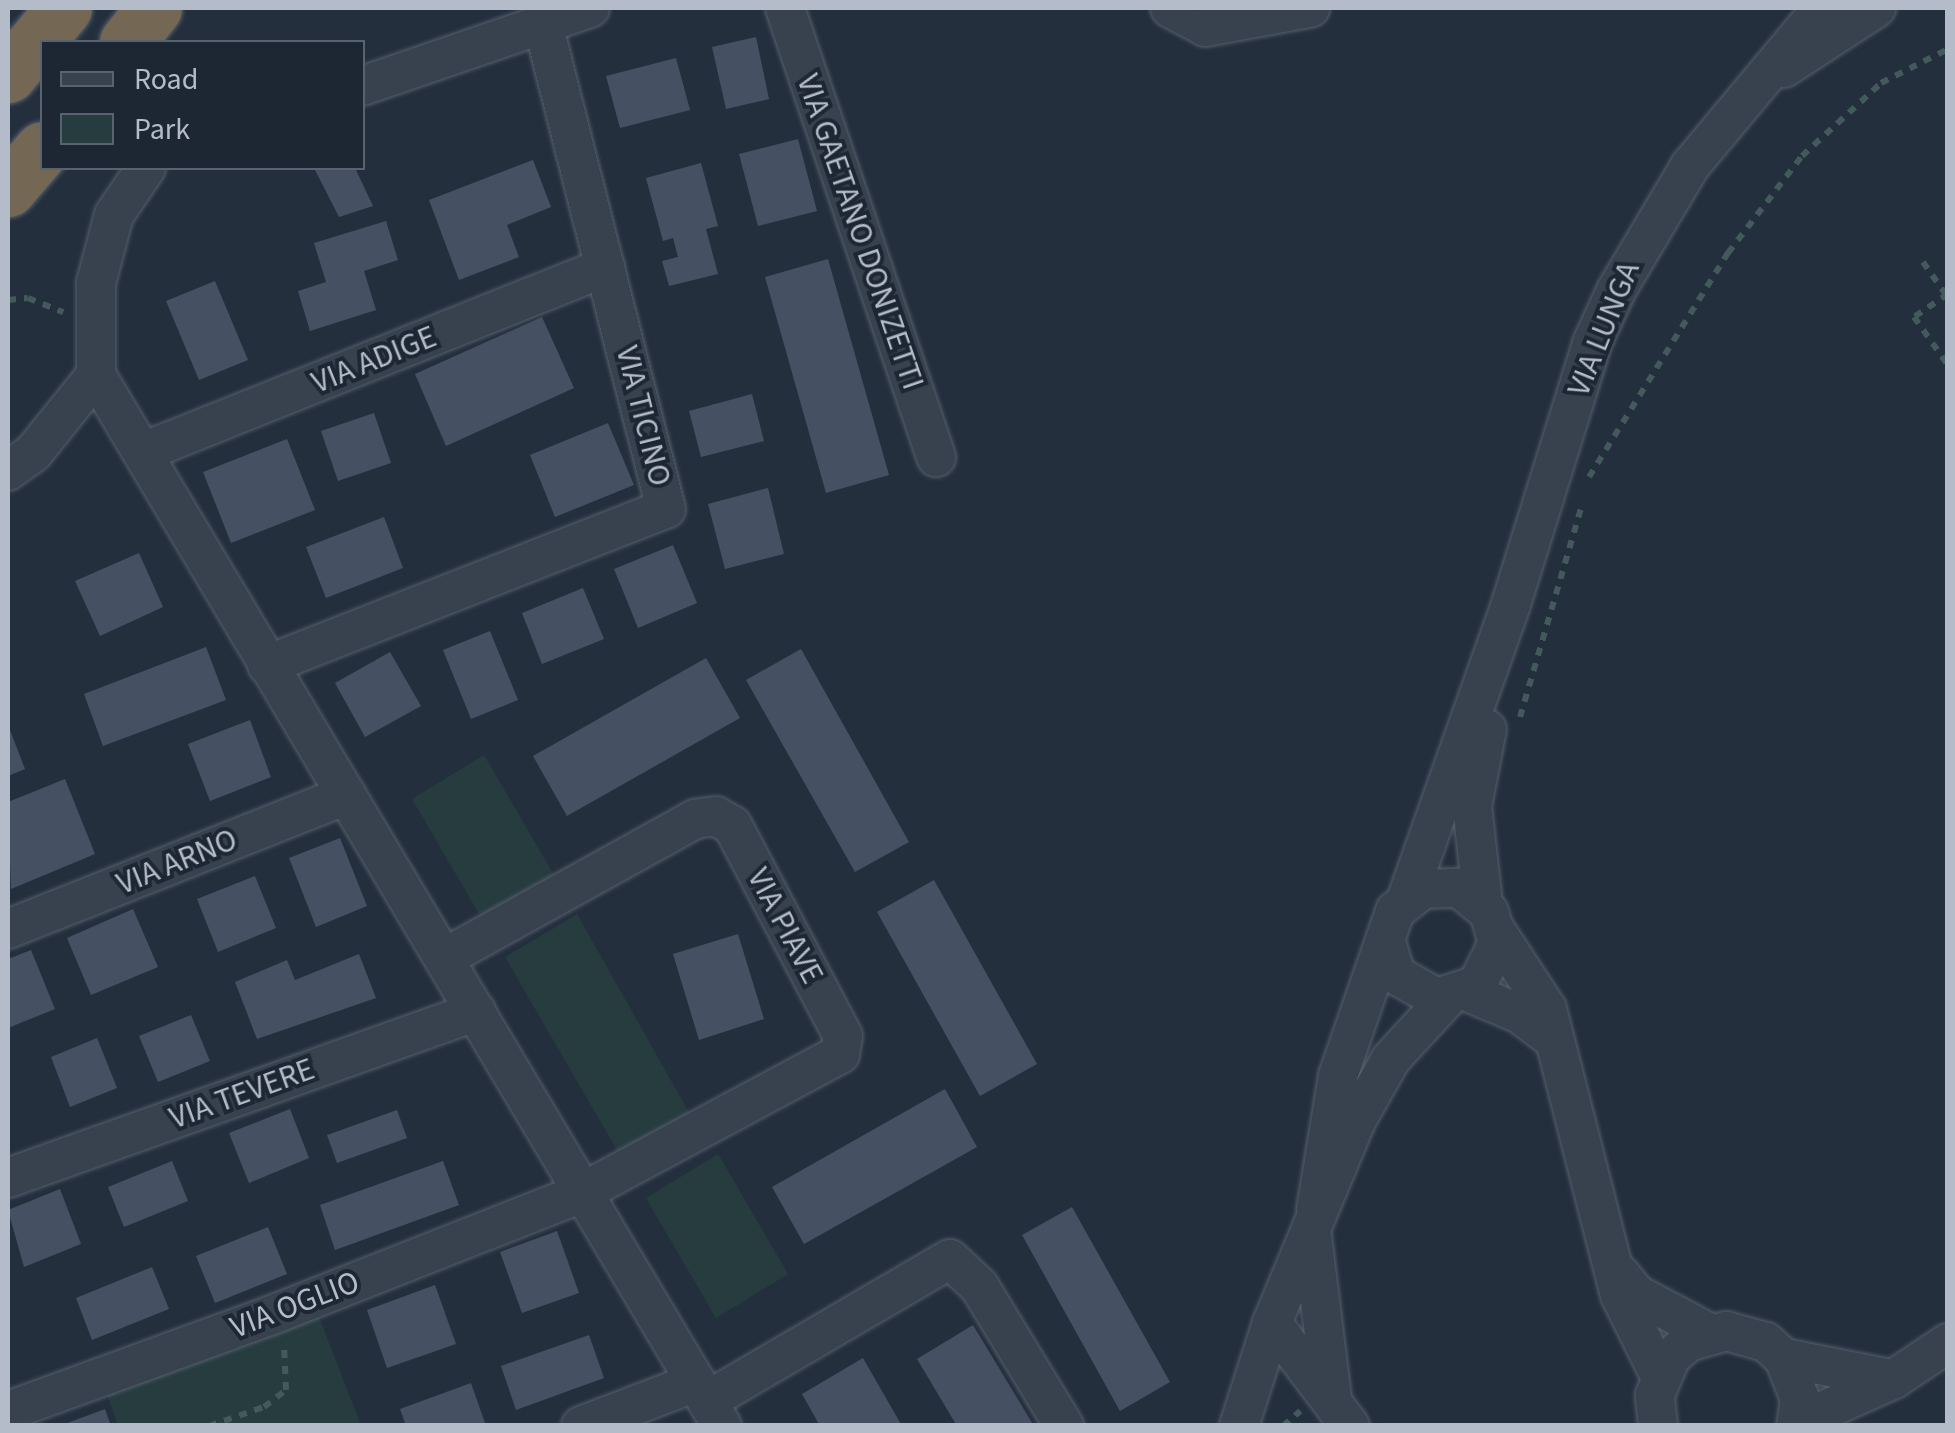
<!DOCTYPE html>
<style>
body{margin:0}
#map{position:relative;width:1955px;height:1433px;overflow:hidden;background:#242f3e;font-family:"Source Sans 3",sans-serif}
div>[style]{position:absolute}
.green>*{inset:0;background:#263c3f}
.building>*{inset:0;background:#455162}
.path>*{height:6px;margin-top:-3px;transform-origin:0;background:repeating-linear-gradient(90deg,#44595c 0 8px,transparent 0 16px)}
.roads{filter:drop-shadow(0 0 2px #565f6c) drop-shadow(0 0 2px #565f6c)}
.minor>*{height:38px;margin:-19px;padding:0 19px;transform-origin:19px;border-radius:19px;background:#38414e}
.highway>*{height:55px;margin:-27.5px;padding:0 27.5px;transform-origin:27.5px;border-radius:27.5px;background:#746855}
span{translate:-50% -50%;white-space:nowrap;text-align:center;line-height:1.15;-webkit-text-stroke:8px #1d2633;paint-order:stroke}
.street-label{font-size:32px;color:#b4bcc9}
.frame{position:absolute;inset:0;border:10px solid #b4bcc9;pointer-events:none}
.legend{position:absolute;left:40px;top:40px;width:325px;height:130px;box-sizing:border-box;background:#1d2633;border:2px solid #59626f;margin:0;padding:12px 18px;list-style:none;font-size:30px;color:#b4bcc9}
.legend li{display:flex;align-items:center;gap:20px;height:50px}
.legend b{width:50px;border:2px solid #59626f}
</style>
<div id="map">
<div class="green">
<div style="clip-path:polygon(484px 755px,554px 875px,482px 919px,412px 799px)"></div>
<div style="clip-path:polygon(577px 914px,691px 1116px,621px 1157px,505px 957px)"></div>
<div style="clip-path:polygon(718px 1154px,788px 1274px,716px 1318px,646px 1198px)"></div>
<div style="clip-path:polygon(317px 1312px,361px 1425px,118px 1425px,105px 1389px)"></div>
</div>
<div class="building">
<div style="clip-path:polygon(756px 37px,769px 99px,726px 109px,712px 47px)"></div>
<div style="clip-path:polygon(676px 58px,690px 110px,620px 128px,606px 76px)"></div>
<div style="clip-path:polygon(798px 139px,817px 211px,758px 226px,739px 154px)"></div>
<div style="clip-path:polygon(533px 160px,551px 207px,507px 225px,519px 257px,459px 280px,429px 200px)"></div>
<div style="clip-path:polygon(701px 163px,718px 226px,706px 229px,718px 274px,669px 286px,662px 261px,678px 257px,673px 238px,663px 241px,646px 178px)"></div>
<div style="clip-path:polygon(314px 168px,355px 168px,373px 206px,339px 217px)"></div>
<div style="clip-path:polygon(386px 221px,398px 260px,364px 271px,376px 310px,310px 331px,298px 291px,326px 282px,314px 243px)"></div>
<div style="clip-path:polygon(828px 259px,889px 475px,826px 493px,765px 277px)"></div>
<div style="clip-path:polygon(215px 281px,248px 360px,199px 380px,166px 301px)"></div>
<div style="clip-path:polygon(542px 317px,574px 388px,446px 446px,415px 374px)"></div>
<div style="clip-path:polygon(752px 394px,764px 441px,701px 457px,689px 411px)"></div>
<div style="clip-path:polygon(374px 413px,391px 463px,338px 481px,321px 431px)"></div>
<div style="clip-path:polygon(608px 423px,634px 485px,555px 517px,530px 455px)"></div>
<div style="clip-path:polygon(287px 439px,315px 510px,231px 543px,203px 472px)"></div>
<div style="clip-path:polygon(768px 488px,784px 554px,725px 569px,708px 504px)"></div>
<div style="clip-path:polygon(384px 517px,403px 568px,326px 598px,306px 547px)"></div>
<div style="clip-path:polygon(673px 545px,697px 603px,638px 628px,614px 569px)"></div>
<div style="clip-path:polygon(139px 553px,163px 607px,100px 636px,75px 581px)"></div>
<div style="clip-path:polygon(583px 588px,604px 639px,542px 664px,522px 613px)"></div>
<div style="clip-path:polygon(490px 631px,518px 700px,471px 719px,443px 650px)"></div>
<div style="clip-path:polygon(206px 647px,226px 700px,103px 746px,84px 694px)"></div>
<div style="clip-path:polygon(801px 649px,909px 842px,855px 872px,746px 680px)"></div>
<div style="clip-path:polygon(390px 652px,421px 706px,365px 737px,335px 683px)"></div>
<div style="clip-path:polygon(706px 658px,740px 718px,567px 816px,533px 756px)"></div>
<div style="clip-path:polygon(250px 720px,271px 777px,210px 801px,188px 744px)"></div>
<div style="clip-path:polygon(8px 725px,25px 769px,8px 776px)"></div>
<div style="clip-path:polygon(65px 779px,95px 854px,11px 889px,8px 802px)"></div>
<div style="clip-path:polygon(340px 838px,367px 906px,316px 927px,289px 858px)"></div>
<div style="clip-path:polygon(255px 876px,276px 928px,218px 952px,197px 899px)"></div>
<div style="clip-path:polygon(934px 880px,1037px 1064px,980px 1096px,877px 912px)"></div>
<div style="clip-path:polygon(133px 909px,158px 967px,91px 995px,67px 938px)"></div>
<div style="clip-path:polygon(738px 934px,764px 1019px,699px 1040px,673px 954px)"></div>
<div style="clip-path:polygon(31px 950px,55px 1009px,8px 1028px,8px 959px)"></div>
<div style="clip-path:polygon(359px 954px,376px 998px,257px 1039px,235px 982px,287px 960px,295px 980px)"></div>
<div style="clip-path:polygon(191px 1015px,210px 1061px,158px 1082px,139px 1036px)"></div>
<div style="clip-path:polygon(97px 1038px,117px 1088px,70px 1107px,51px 1057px)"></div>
<div style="clip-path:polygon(945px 1089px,977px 1147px,804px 1244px,772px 1187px)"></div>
<div style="clip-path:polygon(290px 1109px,309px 1158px,249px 1183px,229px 1133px)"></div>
<div style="clip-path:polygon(397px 1110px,407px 1138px,337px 1163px,327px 1135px)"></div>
<div style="clip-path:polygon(172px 1161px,188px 1201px,124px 1227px,108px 1187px)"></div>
<div style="clip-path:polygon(443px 1161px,459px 1205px,335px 1250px,320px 1205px)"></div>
<div style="clip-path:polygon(60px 1189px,81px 1244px,24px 1267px,8px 1210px)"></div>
<div style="clip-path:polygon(1072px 1207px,1170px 1382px,1120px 1411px,1022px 1235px)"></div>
<div style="clip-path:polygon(268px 1227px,287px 1274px,215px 1303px,196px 1256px)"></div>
<div style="clip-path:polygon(557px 1231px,579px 1293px,522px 1313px,500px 1252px)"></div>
<div style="clip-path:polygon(152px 1267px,169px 1309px,92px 1340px,76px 1298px)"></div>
<div style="clip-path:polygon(435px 1285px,456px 1344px,387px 1368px,367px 1310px)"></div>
<div style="clip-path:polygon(973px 1325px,1034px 1426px,957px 1426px,917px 1359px)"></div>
<div style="clip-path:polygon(589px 1335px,604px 1378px,516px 1410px,501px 1366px)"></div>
<div style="clip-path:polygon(863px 1358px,902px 1426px,820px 1426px,802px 1394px)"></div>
<div style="clip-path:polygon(471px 1383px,486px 1426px,406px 1426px,400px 1409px)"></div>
<div style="clip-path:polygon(105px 1409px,111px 1426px,62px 1426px,62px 1425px)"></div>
</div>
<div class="path">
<div style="left:1923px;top:262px;width:40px;rotate:55.1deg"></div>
<div style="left:1948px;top:294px;width:41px;rotate:145.9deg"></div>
<div style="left:1914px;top:317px;width:59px;rotate:54.7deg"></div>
<div style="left:8px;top:300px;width:20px;rotate:-6deg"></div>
<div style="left:28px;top:298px;width:38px;rotate:22deg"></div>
<div style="left:1589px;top:477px;width:264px;rotate:-58.2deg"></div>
<div style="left:1728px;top:253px;width:122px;rotate:-52.7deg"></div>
<div style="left:1802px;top:156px;width:108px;rotate:-42.7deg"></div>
<div style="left:1881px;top:83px;width:75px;rotate:-26.9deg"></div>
<div style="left:1520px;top:717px;width:217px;rotate:-73.7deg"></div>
<div style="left:209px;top:1426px;width:58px;rotate:-19.1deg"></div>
<div style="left:264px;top:1407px;width:28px;rotate:-38deg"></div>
<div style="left:286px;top:1390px;width:45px;rotate:-92.5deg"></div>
<div style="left:1283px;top:1426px;width:23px;rotate:-41deg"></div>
</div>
<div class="roads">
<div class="minor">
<div style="left:785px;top:8px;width:474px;rotate:71.4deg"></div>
<div style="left:1170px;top:8px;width:40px;rotate:28deg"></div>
<div style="left:1205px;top:27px;width:107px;rotate:-10.3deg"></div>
<div style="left:1784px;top:68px;width:110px;rotate:-33.1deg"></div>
<div style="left:362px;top:86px;width:241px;rotate:-18.9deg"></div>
<div style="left:96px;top:375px;width:1223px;rotate:59.22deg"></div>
<div style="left:143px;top:452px;width:498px;rotate:-21.8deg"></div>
<div style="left:8px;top:471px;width:31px;rotate:-36deg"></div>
<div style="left:33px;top:453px;width:100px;rotate:-51.1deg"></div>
<div style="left:96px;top:375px;width:92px;rotate:-90deg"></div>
<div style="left:96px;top:283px;width:70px;rotate:-75.2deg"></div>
<div style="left:114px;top:215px;width:57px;rotate:-55.8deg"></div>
<div style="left:267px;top:665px;width:428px;rotate:-21.4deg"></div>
<div style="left:666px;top:509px;width:500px;rotate:-104.23deg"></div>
<div style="left:1407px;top:898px;width:312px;rotate:-70.5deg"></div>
<div style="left:1511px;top:604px;width:275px;rotate:-72.7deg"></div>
<div style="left:1593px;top:341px;width:57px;rotate:-65.2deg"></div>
<div style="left:1617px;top:289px;width:143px;rotate:-59.3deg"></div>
<div style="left:1690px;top:166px;width:206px;rotate:-50.1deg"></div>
<div style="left:1483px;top:904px;width:99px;rotate:-96.4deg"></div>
<div style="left:1472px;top:806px;width:78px;rotate:-79deg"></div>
<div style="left:8px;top:929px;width:364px;rotate:-21.6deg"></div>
<div style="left:1496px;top:931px;width:93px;rotate:56.8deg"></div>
<div style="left:1547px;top:1009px;width:295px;rotate:75.7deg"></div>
<div style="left:1620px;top:1295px;width:90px;rotate:63.7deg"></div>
<div style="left:1468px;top:992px;width:56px;rotate:22.9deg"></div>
<div style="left:1520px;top:1014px;width:40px;rotate:37deg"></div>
<div style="left:8px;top:1178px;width:497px;rotate:-19.6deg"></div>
<div style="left:1316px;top:1210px;width:136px;rotate:-80.7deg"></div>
<div style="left:1338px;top:1076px;width:175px;rotate:-70.9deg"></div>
<div style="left:1395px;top:911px;width:36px;rotate:-38deg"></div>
<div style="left:1423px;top:889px;width:36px;rotate:-2deg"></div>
<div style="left:1459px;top:888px;width:38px;rotate:39deg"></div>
<div style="left:1489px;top:912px;width:32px;rotate:74deg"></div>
<div style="left:1498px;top:943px;width:47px;rotate:116.6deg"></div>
<div style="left:1477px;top:985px;width:42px;rotate:162deg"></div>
<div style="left:1437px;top:998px;width:47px;rotate:-150.7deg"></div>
<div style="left:1396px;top:975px;width:37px;rotate:-107deg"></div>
<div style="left:1312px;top:1236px;width:163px;rotate:83deg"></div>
<div style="left:1620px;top:1274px;width:26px;rotate:51deg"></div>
<div style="left:1636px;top:1294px;width:83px;rotate:28.1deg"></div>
<div style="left:1272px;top:1323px;width:129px;rotate:52.9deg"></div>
<div style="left:1784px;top:1358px;width:104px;rotate:11.1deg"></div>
<div style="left:707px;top:1401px;width:281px;rotate:-30.3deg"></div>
<div style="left:950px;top:1259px;width:40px;rotate:43deg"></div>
<div style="left:979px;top:1286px;width:164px;rotate:58.7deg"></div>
<div style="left:8px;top:1411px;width:281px;rotate:-20deg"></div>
<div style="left:272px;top:1315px;width:332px;rotate:-21.5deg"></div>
<div style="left:581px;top:1193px;width:294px;rotate:-28.2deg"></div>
<div style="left:840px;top:1054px;width:18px;rotate:-81deg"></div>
<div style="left:843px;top:1036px;width:238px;rotate:-117.7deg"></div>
<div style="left:732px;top:825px;width:18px;rotate:-151deg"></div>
<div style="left:716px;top:816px;width:21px;rotate:172deg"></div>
<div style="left:695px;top:819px;width:285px;rotate:151deg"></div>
<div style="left:1798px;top:1422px;width:105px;rotate:-24.1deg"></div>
<div style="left:1894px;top:1379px;width:65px;rotate:-33.7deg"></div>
<div style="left:581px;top:1426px;width:123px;rotate:-20.9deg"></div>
<div style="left:1239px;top:1426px;width:108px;rotate:-72.2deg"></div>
<div style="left:1272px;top:1323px;width:219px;rotate:-67.4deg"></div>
<div style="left:1356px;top:1121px;width:71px;rotate:-60.6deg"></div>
<div style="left:1391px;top:1059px;width:83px;rotate:-47.4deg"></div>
<div style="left:1658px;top:1426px;width:31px;rotate:-96deg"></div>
<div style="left:1655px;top:1395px;width:41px;rotate:-67.2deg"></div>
<div style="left:1671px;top:1357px;width:23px;rotate:-41deg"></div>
<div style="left:1688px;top:1342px;width:40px;rotate:-16deg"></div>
<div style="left:1726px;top:1331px;width:41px;rotate:15.4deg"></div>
<div style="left:1766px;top:1342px;width:24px;rotate:42deg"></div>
<div style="left:1784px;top:1358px;width:44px;rotate:68.7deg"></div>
<div style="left:1800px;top:1399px;width:27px;rotate:98deg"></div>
</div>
<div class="highway">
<div style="left:127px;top:42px;width:43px;rotate:-51.5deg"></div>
<div style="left:8px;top:75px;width:87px;rotate:-50.1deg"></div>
<div style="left:8px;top:189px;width:52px;rotate:-49.6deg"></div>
</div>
</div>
<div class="street-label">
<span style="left:860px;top:232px;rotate:71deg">VIA GAETANO DONIZETTI</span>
<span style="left:1604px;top:329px;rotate:-68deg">VIA LUNGA</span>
<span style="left:374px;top:360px;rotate:-22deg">VIA ADIGE</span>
<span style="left:643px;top:416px;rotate:76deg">VIA TICINO</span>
<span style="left:177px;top:862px;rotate:-22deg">VIA ARNO</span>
<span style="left:785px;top:926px;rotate:62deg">VIA PIAVE</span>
<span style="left:242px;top:1094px;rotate:-20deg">VIA TEVERE</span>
<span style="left:295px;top:1305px;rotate:-21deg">VIA OGLIO</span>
</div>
<div class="frame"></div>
<ul class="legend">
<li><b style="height:12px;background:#38414e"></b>Road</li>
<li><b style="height:28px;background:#263c3f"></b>Park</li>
</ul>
</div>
